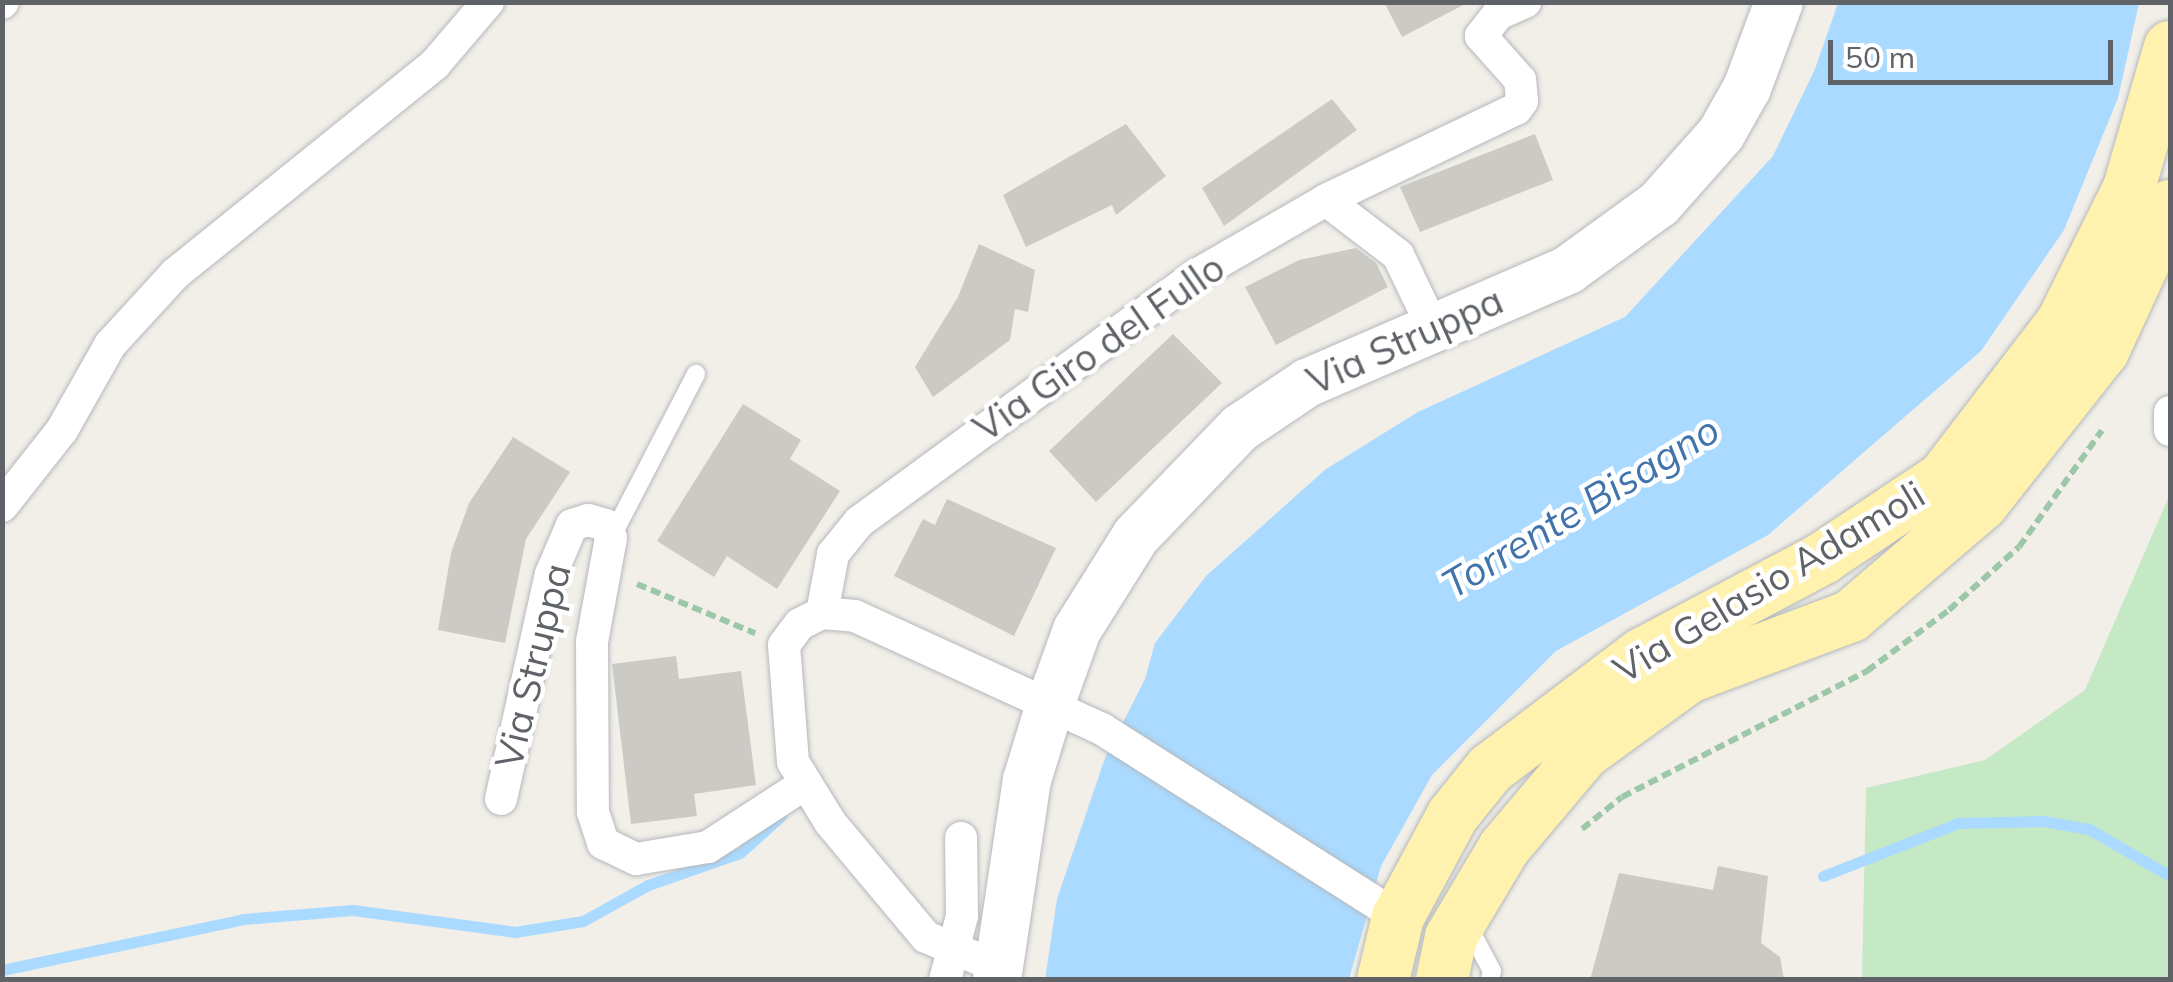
<!DOCTYPE html>
<style>
body{margin:0}
#map{position:relative;width:2173px;height:982px;overflow:hidden;background:#f1efe8;font-family:Mulish,sans-serif}
div>[style]{position:absolute}
.green>*{inset:0;background:#c5e8c5}
.water>*{inset:0;background:#aadaff}
.stream>*{height:11px;margin:-5.5px;padding:0 5.5px;transform-origin:5.5px;border-radius:5.5px;background:#aadaff}
.building>*{inset:0;background:#cccac5}
.path>*{height:6px;margin-top:-3px;transform-origin:0;background:repeating-linear-gradient(90deg,#9cc7a9 0 10px,transparent 0 15px)}
.roads{filter:drop-shadow(0 0 2px #b5b8bc) drop-shadow(0 0 2px #b5b8bc)}
.lane>*{height:18px;margin:-9px;padding:0 9px;transform-origin:9px;border-radius:9px;background:#fff}
.street>*{height:32px;margin:-16px;padding:0 16px;transform-origin:16px;border-radius:16px;background:#fff}
.secondary>*{height:48px;margin:-24px;padding:0 24px;transform-origin:24px;border-radius:24px;background:#fff}
.primary>*{height:52px;margin:-26px;padding:0 26px;transform-origin:26px;border-radius:26px;background:#fff2af}
span{translate:-50% -50%;white-space:nowrap;text-align:center;line-height:1.15;-webkit-text-stroke:9px #fff;paint-order:stroke}
.street-label{font-size:38px;color:#5f6368}
.water-label{font-size:40px;color:#4174aa;font-style:italic}
.frame{position:absolute;inset:0;border:5px solid #5f6368;pointer-events:none}
.scale{position:absolute;left:1828px;top:40px;width:285px;height:45px;box-sizing:border-box;border:5px solid #5f6368;border-top:0;padding-left:12px;font-size:30px;line-height:35px;white-space:nowrap;color:#5f6368;-webkit-text-stroke:8px #fff;paint-order:stroke}
</style>
<div id="map">
<div class="green">
<div style="clip-path:polygon(2170px 494px,2170px 979px,1862px 979px,1866px 788px,1985px 760px,2085px 690px)"></div>
</div>
<div class="water">
<div style="clip-path:polygon(1838px 3px,2139px 3px,2118px 98px,2064px 230px,1981px 351px,1768px 535px,1556px 651px,1432px 775px,1381px 866px,1349px 979px,1045px 980px,1057px 899px,1105px 758px,1145px 679px,1155px 643px,1206px 576px,1326px 469px,1418px 412px,1625px 317px,1773px 156px,1815px 69px)"></div>
</div>
<div class="stream">
<div style="left:1823px;top:876px;width:145px;rotate:-21.4deg"></div>
<div style="left:1958px;top:823px;width:85px;rotate:-1.3deg"></div>
<div style="left:2043px;top:821px;width:47px;rotate:9.9deg"></div>
<div style="left:2089px;top:829px;width:94px;rotate:30.1deg"></div>
<div style="left:2px;top:970px;width:246px;rotate:-11.9deg"></div>
<div style="left:243px;top:919px;width:110px;rotate:-4.7deg"></div>
<div style="left:353px;top:910px;width:163px;rotate:7.7deg"></div>
<div style="left:515px;top:932px;width:69px;rotate:-9.2deg"></div>
<div style="left:583px;top:921px;width:74px;rotate:-29deg"></div>
<div style="left:648px;top:885px;width:97px;rotate:-19.2deg"></div>
<div style="left:740px;top:853px;width:55px;rotate:-42.1deg"></div>
</div>
<div class="building">
<div style="clip-path:polygon(1384px 2px,1469px 2px,1402px 37px)"></div>
<div style="clip-path:polygon(1332px 99px,1357px 130px,1224px 226px,1202px 188px)"></div>
<div style="clip-path:polygon(1126px 124px,1166px 176px,1116px 215px,1112px 205px,1026px 247px,1003px 195px)"></div>
<div style="clip-path:polygon(1535px 134px,1553px 180px,1420px 232px,1400px 187px)"></div>
<div style="clip-path:polygon(979px 244px,1035px 270px,1028px 312px,1015px 309px,1010px 340px,933px 397px,915px 367px,958px 297px)"></div>
<div style="clip-path:polygon(1356px 248px,1376px 263px,1388px 287px,1276px 345px,1245px 287px,1299px 260px)"></div>
<div style="clip-path:polygon(1173px 334px,1222px 383px,1096px 502px,1049px 451px)"></div>
<div style="clip-path:polygon(743px 404px,801px 440px,790px 459px,840px 491px,777px 589px,727px 556px,714px 577px,657px 541px)"></div>
<div style="clip-path:polygon(513px 437px,570px 472px,526px 539px,505px 643px,438px 630px,451px 553px,469px 503px)"></div>
<div style="clip-path:polygon(947px 499px,1056px 548px,1014px 636px,894px 576px,923px 519px,935px 525px)"></div>
<div style="clip-path:polygon(676px 656px,679px 679px,741px 671px,756px 785px,694px 794px,697px 816px,631px 824px,612px 664px)"></div>
<div style="clip-path:polygon(1718px 866px,1768px 876px,1761px 943px,1780px 957px,1784px 980px,1590px 980px,1619px 873px,1713px 890px)"></div>
</div>
<div class="path">
<div style="left:637px;top:584px;width:128px;rotate:22.6deg"></div>
<div style="left:1582px;top:829px;width:51px;rotate:-38.7deg"></div>
<div style="left:1622px;top:797px;width:276px;rotate:-27.2deg"></div>
<div style="left:1867px;top:671px;width:102px;rotate:-36.6deg"></div>
<div style="left:1949px;top:610px;width:94px;rotate:-42deg"></div>
<div style="left:2019px;top:547px;width:143px;rotate:-54.6deg"></div>
</div>
<div class="roads">
<div class="lane">
<div style="left:611px;top:538px;width:185px;rotate:-62.6deg"></div>
<div style="left:1468px;top:926px;width:51px;rotate:61.9deg"></div>
<div style="left:1492px;top:971px;width:9px;rotate:103deg"></div>
</div>
<div class="street">
<div style="left:2px;top:3px;width:1px;rotate:-45deg"></div>
<div style="left:1326px;top:200px;width:211px;rotate:-25.6deg"></div>
<div style="left:1516px;top:109px;width:10px;rotate:-53deg"></div>
<div style="left:1522px;top:101px;width:21px;rotate:-95deg"></div>
<div style="left:1520px;top:80px;width:59px;rotate:-131.6deg"></div>
<div style="left:1481px;top:36px;width:28px;rotate:-52deg"></div>
<div style="left:1498px;top:14px;width:30px;rotate:-24deg"></div>
<div style="left:2170px;top:412px;width:18px;rotate:90deg"></div>
<div style="left:2px;top:506px;width:97px;rotate:-51.7deg"></div>
<div style="left:62px;top:430px;width:98px;rotate:-60.5deg"></div>
<div style="left:110px;top:345px;width:96px;rotate:-47.5deg"></div>
<div style="left:175px;top:274px;width:334px;rotate:-38.9deg"></div>
<div style="left:435px;top:64px;width:82px;rotate:-49.5deg"></div>
<div style="left:822px;top:613px;width:60px;rotate:-79.4deg"></div>
<div style="left:833px;top:554px;width:41px;rotate:-50.9deg"></div>
<div style="left:859px;top:522px;width:420px;rotate:-36.2deg"></div>
<div style="left:1198px;top:274px;width:148px;rotate:-30deg"></div>
<div style="left:1326px;top:200px;width:91px;rotate:37.4deg"></div>
<div style="left:1398px;top:255px;width:79px;rotate:64.4deg"></div>
<div style="left:501px;top:799px;width:230px;rotate:-77.5deg"></div>
<div style="left:551px;top:574px;width:53px;rotate:-66.8deg"></div>
<div style="left:572px;top:525px;width:17px;rotate:-17deg"></div>
<div style="left:588px;top:520px;width:19px;rotate:16deg"></div>
<div style="left:606px;top:525px;width:14px;rotate:69deg"></div>
<div style="left:611px;top:538px;width:106px;rotate:100.4deg"></div>
<div style="left:592px;top:642px;width:170px;rotate:89.7deg"></div>
<div style="left:593px;top:812px;width:33px;rotate:72deg"></div>
<div style="left:603px;top:843px;width:37px;rotate:26deg"></div>
<div style="left:636px;top:859px;width:73px;rotate:-9.5deg"></div>
<div style="left:708px;top:847px;width:117px;rotate:-33.1deg"></div>
<div style="left:998px;top:967px;width:78px;rotate:-157.4deg"></div>
<div style="left:926px;top:937px;width:150px;rotate:-129.9deg"></div>
<div style="left:830px;top:822px;width:70px;rotate:-121.7deg"></div>
<div style="left:793px;top:762px;width:117px;rotate:-94.4deg"></div>
<div style="left:784px;top:645px;width:26px;rotate:-53deg"></div>
<div style="left:800px;top:624px;width:25px;rotate:-27deg"></div>
<div style="left:822px;top:613px;width:33px;rotate:5deg"></div>
<div style="left:855px;top:616px;width:272px;rotate:24.6deg"></div>
<div style="left:1102px;top:729px;width:351px;rotate:32.4deg"></div>
<div style="left:945px;top:980px;width:66px;rotate:-75.1deg"></div>
<div style="left:962px;top:916px;width:78px;rotate:-90.7deg"></div>
</div>
<div class="secondary">
<div style="left:997px;top:980px;width:202px;rotate:-81.5deg"></div>
<div style="left:1027px;top:780px;width:78px;rotate:-73deg"></div>
<div style="left:1050px;top:705px;width:80px;rotate:-70.2deg"></div>
<div style="left:1077px;top:630px;width:111px;rotate:-57.9deg"></div>
<div style="left:1136px;top:536px;width:150px;rotate:-46.1deg"></div>
<div style="left:1240px;top:428px;width:81px;rotate:-33.9deg"></div>
<div style="left:1307px;top:383px;width:284px;rotate:-23.4deg"></div>
<div style="left:1568px;top:270px;width:112px;rotate:-36deg"></div>
<div style="left:1659px;top:204px;width:94px;rotate:-48.5deg"></div>
<div style="left:1721px;top:134px;width:53px;rotate:-60.5deg"></div>
<div style="left:1747px;top:88px;width:92px;rotate:-69.6deg"></div>
</div>
<div class="primary">
<div style="left:1383px;top:980px;width:65px;rotate:-76.6deg"></div>
<div style="left:1398px;top:917px;width:116px;rotate:-61.7deg"></div>
<div style="left:1453px;top:815px;width:59px;rotate:-51.2deg"></div>
<div style="left:1490px;top:769px;width:191px;rotate:-37.1deg"></div>
<div style="left:1642px;top:654px;width:205px;rotate:-27.9deg"></div>
<div style="left:1823px;top:558px;width:144px;rotate:-33.7deg"></div>
<div style="left:1943px;top:478px;width:195px;rotate:-52.5deg"></div>
<div style="left:2062px;top:323px;width:151px;rotate:-63.6deg"></div>
<div style="left:2129px;top:188px;width:147px;rotate:-73.8deg"></div>
<div style="left:1442px;top:980px;width:44px;rotate:-78.2deg"></div>
<div style="left:1451px;top:937px;width:104px;rotate:-59.2deg"></div>
<div style="left:1504px;top:848px;width:124px;rotate:-49.9deg"></div>
<div style="left:1584px;top:753px;width:130px;rotate:-35.9deg"></div>
<div style="left:1689px;top:677px;width:173px;rotate:-20.6deg"></div>
<div style="left:1851px;top:616px;width:172px;rotate:-40.5deg"></div>
<div style="left:1982px;top:504px;width:195px;rotate:-51.7deg"></div>
<div style="left:2103px;top:351px;width:160px;rotate:-65.2deg"></div>
</div>
</div>
<div class="street-label">
<span style="left:1405px;top:341px;rotate:-24deg">Via Struppa</span>
<span style="left:1099px;top:348px;rotate:-35deg">Via Giro del Fullo</span>
<span style="left:1769px;top:582px;rotate:-31deg">Via Gelasio Adamoli</span>
<span style="left:533px;top:666px;rotate:-76deg">Via Struppa</span>
</div>
<div class="water-label">
<span style="left:1580px;top:506px;rotate:-31deg">Torrente Bisagno</span>
</div>
<div class="frame"></div>
<div class="scale">50 m</div>
</div>
